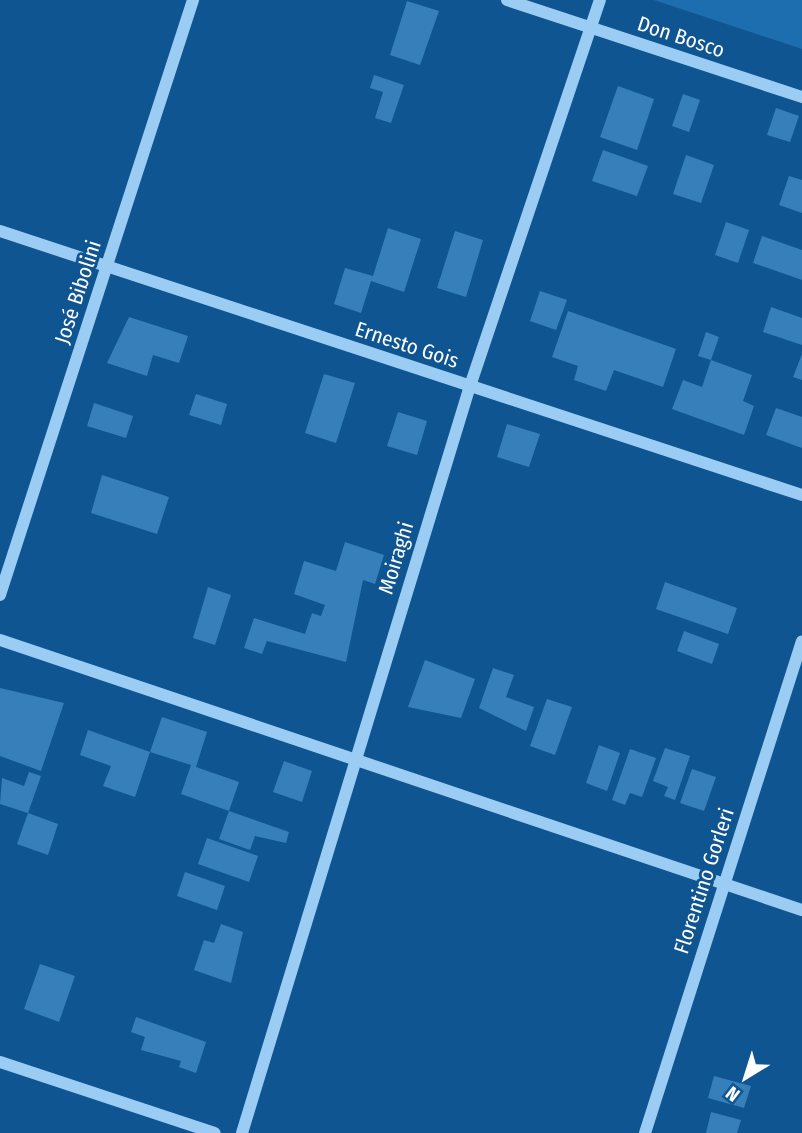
<!DOCTYPE html>
<meta charset="utf-8">
<style>
body{margin:0}
#map{position:relative;width:802px;height:1133px;overflow:hidden;background:#0f5592;font-family:"Fira Sans Condensed",sans-serif}
div>[style]{position:absolute}
.green>*{inset:0;background:#1d6eaf}
.building>*{inset:0;background:#377fbb}
.minor>*{height:12px;margin:-6px;padding:0 6px;transform-origin:6px;border-radius:6px;background:#9accf4}
span{translate:-50% -50%;white-space:nowrap;text-align:center;line-height:1.15;-webkit-text-stroke:6px #0f5592;paint-order:stroke}
.street-label{font-size:21px;color:#fff}
.north{position:absolute;left:711px;top:1042px;width:70px;height:70px;-webkit-text-stroke:5px #0f5592;paint-order:stroke;rotate:218deg;font-size:19px;font-weight:700;line-height:28px;text-align:center;color:#fff}
.north::after{content:'';display:block;margin:auto;width:24px;height:32px;background:#fff;clip-path:polygon(50% 0,100% 100%,50% 72%,0 100%)}
</style>
<div id="map">
<div class="green">
<div style="clip-path:polygon(654px 0,802px 0,802px 49px)"></div>
</div>
<div class="building">
<div style="clip-path:polygon(407px 1px,439px 11px,420px 65px,390px 55px)"></div>
<div style="clip-path:polygon(374px 75px,404px 85px,391px 123px,375px 118px,383px 92px,370px 88px)"></div>
<div style="clip-path:polygon(618px 86px,654px 99px,637px 150px,600px 137px)"></div>
<div style="clip-path:polygon(683px 94px,700px 100px,689px 132px,672px 126px)"></div>
<div style="clip-path:polygon(776px 108px,799px 116px,790px 142px,767px 135px)"></div>
<div style="clip-path:polygon(603px 150px,648px 166px,637px 196px,592px 181px)"></div>
<div style="clip-path:polygon(686px 155px,714px 165px,701px 203px,673px 194px)"></div>
<div style="clip-path:polygon(789px 176px,802px 180px,802px 213px,779px 205px)"></div>
<div style="clip-path:polygon(726px 222px,749px 230px,738px 263px,715px 255px)"></div>
<div style="clip-path:polygon(388px 228px,421px 239px,404px 292px,371px 281px,361px 313px,334px 304px,345px 268px,373px 276px)"></div>
<div style="clip-path:polygon(455px 231px,483px 240px,466px 297px,437px 288px)"></div>
<div style="clip-path:polygon(762px 236px,802px 250px,802px 280px,753px 263px)"></div>
<div style="clip-path:polygon(540px 291px,567px 300px,556px 330px,530px 321px)"></div>
<div style="clip-path:polygon(771px 307px,802px 318px,802px 345px,763px 332px)"></div>
<div style="clip-path:polygon(568px 311px,676px 349px,663px 387px,614px 370px,606px 391px,574px 380px,578px 366px,552px 357px)"></div>
<div style="clip-path:polygon(129px 317px,188px 336px,179px 363px,153px 355px,147px 376px,107px 363px)"></div>
<div style="clip-path:polygon(706px 332px,719px 337px,711px 360px,698px 356px)"></div>
<div style="clip-path:polygon(802px 354px,802px 380px,793px 377px)"></div>
<div style="clip-path:polygon(711px 360px,752px 375px,743px 401px,754px 406px,744px 435px,672px 409px,683px 380px,702px 387px)"></div>
<div style="clip-path:polygon(324px 374px,355px 383px,336px 443px,305px 433px)"></div>
<div style="clip-path:polygon(196px 394px,227px 404px,221px 425px,189px 415px)"></div>
<div style="clip-path:polygon(94px 403px,133px 416px,126px 438px,87px 426px)"></div>
<div style="clip-path:polygon(776px 408px,802px 417px,802px 448px,766px 435px)"></div>
<div style="clip-path:polygon(398px 412px,427px 421px,417px 455px,387px 446px)"></div>
<div style="clip-path:polygon(507px 424px,540px 434px,529px 467px,497px 457px)"></div>
<div style="clip-path:polygon(102px 475px,169px 497px,157px 534px,91px 513px)"></div>
<div style="clip-path:polygon(345px 542px,384px 555px,375px 584px,363px 580px,346px 662px,267px 641px,262px 654px,244px 648px,254px 618px,305px 634px,312px 613px,321px 616px,325px 605px,294px 594px,304px 561px,336px 571px)"></div>
<div style="clip-path:polygon(665px 582px,737px 608px,728px 634px,656px 609px)"></div>
<div style="clip-path:polygon(208px 587px,231px 595px,215px 645px,193px 638px)"></div>
<div style="clip-path:polygon(684px 631px,719px 644px,712px 664px,677px 651px)"></div>
<div style="clip-path:polygon(425px 660px,475px 679px,461px 718px,408px 707px)"></div>
<div style="clip-path:polygon(493px 668px,514px 675px,506px 697px,534px 707px,526px 731px,479px 708px)"></div>
<div style="clip-path:polygon(0 688px,64px 703px,41px 771px,0 756px)"></div>
<div style="clip-path:polygon(547px 699px,572px 707px,555px 755px,530px 746px)"></div>
<div style="clip-path:polygon(162px 717px,207px 732px,196px 767px,239px 782px,229px 811px,181px 794px,191px 765px,150px 752px)"></div>
<div style="clip-path:polygon(88px 730px,150px 752px,135px 797px,103px 786px,111px 766px,80px 755px)"></div>
<div style="clip-path:polygon(599px 745px,620px 753px,607px 791px,586px 783px)"></div>
<div style="clip-path:polygon(665px 748px,690px 756px,675px 800px,664px 796px,668px 787px,653px 781px)"></div>
<div style="clip-path:polygon(630px 749px,656px 758px,642px 797px,630px 793px,625px 805px,612px 800px)"></div>
<div style="clip-path:polygon(284px 761px,312px 771px,302px 802px,273px 792px)"></div>
<div style="clip-path:polygon(692px 769px,716px 777px,704px 811px,680px 803px)"></div>
<div style="clip-path:polygon(29px 772px,41px 776px,28px 813px,0 804px,2px 778px,24px 786px)"></div>
<div style="clip-path:polygon(229px 811px,289px 832px,286px 843px,255px 836px,250px 850px,219px 839px)"></div>
<div style="clip-path:polygon(28px 813px,58px 824px,48px 855px,17px 844px)"></div>
<div style="clip-path:polygon(207px 838px,258px 856px,249px 882px,198px 864px)"></div>
<div style="clip-path:polygon(185px 872px,225px 886px,217px 910px,177px 896px)"></div>
<div style="clip-path:polygon(221px 924px,243px 932px,231px 983px,194px 970px,204px 940px,214px 943px)"></div>
<div style="clip-path:polygon(40px 964px,75px 976px,59px 1022px,24px 1009px)"></div>
<div style="clip-path:polygon(136px 1017px,206px 1042px,196px 1073px,179px 1067px,181px 1061px,141px 1050px,145px 1037px,131px 1032px)"></div>
<div style="clip-path:polygon(714px 1076px,751px 1086px,744px 1108px,708px 1098px)"></div>
<div style="clip-path:polygon(711px 1112px,741px 1120px,737px 1133px,706px 1133px)"></div>
</div>
<div class="minor">
<div style="left:507px;top:0;width:311px;rotate:18.2deg"></div>
<div style="left:0;top:231px;width:844px;rotate:18.22deg"></div>
<div style="left:0;top:595px;width:626px;rotate:-72.03deg"></div>
<div style="left:0;top:640px;width:846px;rotate:18.61deg"></div>
<div style="left:0;top:1062px;width:226px;rotate:18.3deg"></div>
<div style="left:242px;top:1133px;width:781px;rotate:-73.03deg"></div>
<div style="left:470px;top:386px;width:407px;rotate:-71.4deg"></div>
<div style="left:645px;top:1133px;width:516px;rotate:-72.3deg"></div>
</div>
<div class="street-label">
<span style="left:681px;top:37px;rotate:18deg">Don Bosco</span>
<span style="left:78px;top:292px;rotate:-72deg">José Bibolini</span>
<span style="left:407px;top:345px;rotate:18deg">Ernesto Gois</span>
<span style="left:396px;top:558px;rotate:-73deg">Moiraghi</span>
<span style="left:704px;top:881px;rotate:-72deg">Florentino Gorleri</span>
</div>
<div class="north">N</div>
</div>
